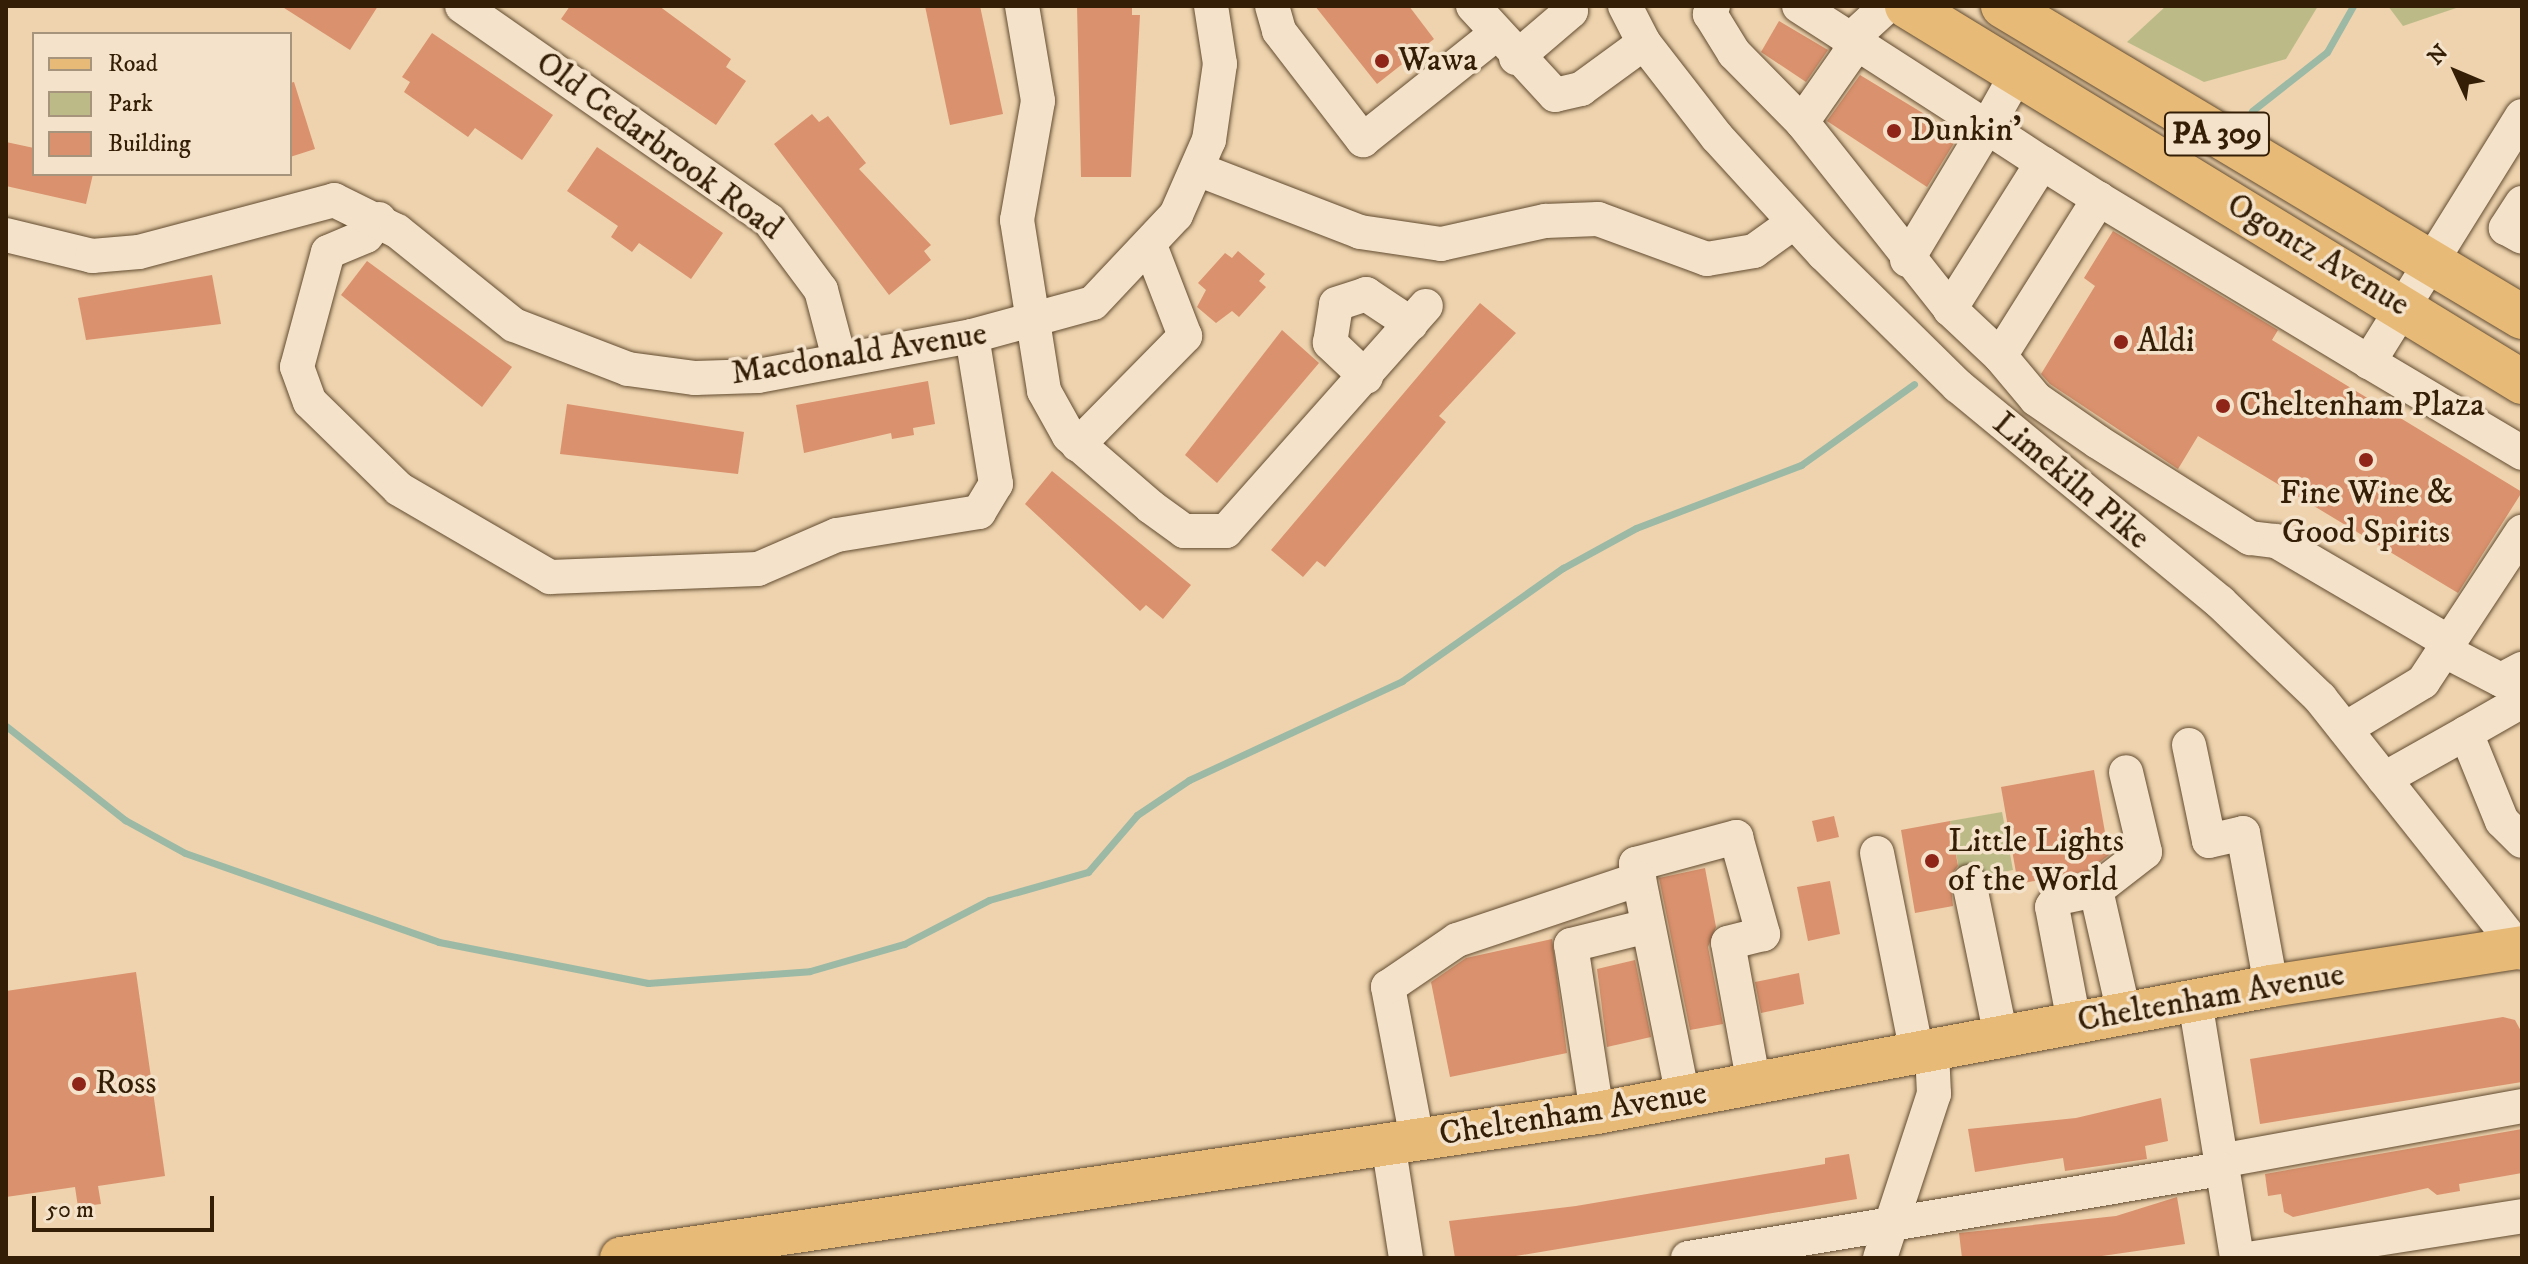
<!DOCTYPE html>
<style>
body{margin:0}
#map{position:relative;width:2528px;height:1264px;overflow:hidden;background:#eed3ae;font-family:"IM FELL DW Pica",serif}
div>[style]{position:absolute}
.green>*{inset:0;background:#bcbb88}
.stream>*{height:7px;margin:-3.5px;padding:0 3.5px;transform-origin:3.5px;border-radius:3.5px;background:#9bb9a5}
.building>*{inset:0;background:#da916d}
.roads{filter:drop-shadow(0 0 2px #624c30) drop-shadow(0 0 2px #624c30)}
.minor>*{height:34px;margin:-17px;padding:0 17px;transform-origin:17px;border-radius:17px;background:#f4e2ca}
.major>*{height:42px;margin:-21px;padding:0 21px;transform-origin:21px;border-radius:21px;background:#e7ba77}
.highway>*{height:44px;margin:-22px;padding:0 22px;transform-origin:22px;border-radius:22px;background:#e7ba77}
.dots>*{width:22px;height:22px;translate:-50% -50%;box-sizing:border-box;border:4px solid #f4e2ca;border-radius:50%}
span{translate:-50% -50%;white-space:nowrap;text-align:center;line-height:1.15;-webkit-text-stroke:7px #f4e2ca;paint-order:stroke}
.shield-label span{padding:2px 6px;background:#f4e2ca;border:2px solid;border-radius:6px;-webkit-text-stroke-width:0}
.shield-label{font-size:32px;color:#341f06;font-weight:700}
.poi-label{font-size:34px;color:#341f06}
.left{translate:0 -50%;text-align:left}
.street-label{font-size:34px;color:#341f06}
.frame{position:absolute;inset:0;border:8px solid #341f06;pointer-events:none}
.legend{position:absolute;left:32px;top:32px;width:260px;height:144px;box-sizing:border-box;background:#f4e2ca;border:2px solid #a7947c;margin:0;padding:10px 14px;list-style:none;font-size:24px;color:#341f06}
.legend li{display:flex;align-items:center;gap:16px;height:40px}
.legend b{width:40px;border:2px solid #a7947c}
.north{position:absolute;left:2416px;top:32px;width:80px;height:80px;-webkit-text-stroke:6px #f4e2ca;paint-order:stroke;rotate:314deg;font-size:22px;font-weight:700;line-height:32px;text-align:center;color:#341f06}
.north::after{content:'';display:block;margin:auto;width:28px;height:36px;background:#341f06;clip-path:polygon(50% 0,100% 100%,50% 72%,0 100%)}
.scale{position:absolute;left:32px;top:1196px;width:182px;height:36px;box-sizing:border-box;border:4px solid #341f06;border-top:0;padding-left:10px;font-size:24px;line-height:28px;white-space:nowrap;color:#341f06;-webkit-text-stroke:6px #f4e2ca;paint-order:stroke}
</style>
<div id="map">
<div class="green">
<div style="clip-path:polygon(2166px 6px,2318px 6px,2286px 59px,2204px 82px,2127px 42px)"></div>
<div style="clip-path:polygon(2388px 6px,2462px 6px,2403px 26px)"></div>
<div style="clip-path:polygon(2002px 812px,2013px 870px,1961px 880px,1950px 821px)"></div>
</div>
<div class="stream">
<div style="left:2252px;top:111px;width:95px;rotate:-38.2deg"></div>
<div style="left:2327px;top:52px;width:53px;rotate:-60.5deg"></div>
<div style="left:6px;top:726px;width:152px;rotate:38.3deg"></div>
<div style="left:125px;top:820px;width:68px;rotate:28.8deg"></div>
<div style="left:185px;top:853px;width:269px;rotate:19.3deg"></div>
<div style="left:439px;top:942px;width:213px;rotate:11.1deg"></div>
<div style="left:648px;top:983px;width:162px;rotate:-4.2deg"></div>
<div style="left:810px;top:971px;width:98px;rotate:-16deg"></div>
<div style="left:904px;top:944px;width:96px;rotate:-27.4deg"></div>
<div style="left:989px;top:900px;width:103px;rotate:-15.8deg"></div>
<div style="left:1088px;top:872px;width:75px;rotate:-49.3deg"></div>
<div style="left:1137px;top:815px;width:63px;rotate:-33.9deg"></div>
<div style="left:1189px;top:780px;width:235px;rotate:-24.9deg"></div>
<div style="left:1402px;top:681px;width:197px;rotate:-35.1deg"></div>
<div style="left:1563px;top:568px;width:83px;rotate:-28.7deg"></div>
<div style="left:1636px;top:528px;width:177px;rotate:-20.9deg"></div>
<div style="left:1801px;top:465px;width:139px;rotate:-35.6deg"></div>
</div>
<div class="building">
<div style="clip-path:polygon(281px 6px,378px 6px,350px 50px)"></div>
<div style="clip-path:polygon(570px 6px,659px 6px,731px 59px,726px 67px,746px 81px,716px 125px,561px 19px)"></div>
<div style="clip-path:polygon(925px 6px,980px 6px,1003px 114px,950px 125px)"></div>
<div style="clip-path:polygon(1077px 6px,1132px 6px,1132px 15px,1140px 15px,1131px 177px,1081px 177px)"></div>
<div style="clip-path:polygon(1315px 6px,1409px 6px,1434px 39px,1377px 84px)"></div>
<div style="clip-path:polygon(1779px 21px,1828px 50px,1806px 82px,1761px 52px)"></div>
<div style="clip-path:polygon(432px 33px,553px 115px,522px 160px,475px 128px,468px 137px,404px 92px,410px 82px,402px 77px)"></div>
<div style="clip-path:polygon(1860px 75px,1959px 135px,1927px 187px,1827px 121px)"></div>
<div style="clip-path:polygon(294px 82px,315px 149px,290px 157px,290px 83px)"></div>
<div style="clip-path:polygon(812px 114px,819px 122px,828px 116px,866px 163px,859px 169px,931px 245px,924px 251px,931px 260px,889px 295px,774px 144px)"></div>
<div style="clip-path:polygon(6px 142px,34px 148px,34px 174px,93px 174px,86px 204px,6px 186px)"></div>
<div style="clip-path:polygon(597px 147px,723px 233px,691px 279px,639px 243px,632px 252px,611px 237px,618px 226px,567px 191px)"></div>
<div style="clip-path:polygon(2113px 231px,2278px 330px,2272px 340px,2522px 492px,2458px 593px,2198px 436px,2178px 469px,2050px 384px,2041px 374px,2095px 286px,2084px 278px)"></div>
<div style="clip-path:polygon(1238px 251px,1265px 274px,1259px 281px,1266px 287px,1239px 317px,1232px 311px,1216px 323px,1197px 307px,1206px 290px,1198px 283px,1225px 253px,1232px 258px)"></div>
<div style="clip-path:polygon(367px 261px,512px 367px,482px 407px,341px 295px)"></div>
<div style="clip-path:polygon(212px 275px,221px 324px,86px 340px,78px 298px)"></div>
<div style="clip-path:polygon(1480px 303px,1516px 333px,1439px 416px,1446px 422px,1325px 567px,1317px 561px,1303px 577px,1271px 550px)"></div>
<div style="clip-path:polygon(1282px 330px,1319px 363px,1217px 483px,1185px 455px)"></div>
<div style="clip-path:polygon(928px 381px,935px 424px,913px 428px,914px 435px,892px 439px,891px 433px,804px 453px,796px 405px)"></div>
<div style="clip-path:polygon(567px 404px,744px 432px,738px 474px,560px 454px)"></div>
<div style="clip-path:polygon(1052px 471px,1191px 585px,1163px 619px,1146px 605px,1140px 611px,1025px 504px)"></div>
<div style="clip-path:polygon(2094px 770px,2109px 855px,2088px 871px,2018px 884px,2001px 787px)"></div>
<div style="clip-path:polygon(1834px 816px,1839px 837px,1817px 842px,1812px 821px)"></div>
<div style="clip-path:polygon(1950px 821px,1958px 866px,1950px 876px,1953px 906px,1915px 913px,1901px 830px)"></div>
<div style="clip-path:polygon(1705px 868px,1716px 927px,1708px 947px,1723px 1024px,1690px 1030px,1659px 878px)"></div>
<div style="clip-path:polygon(1830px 881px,1840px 934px,1808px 941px,1797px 887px)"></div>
<div style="clip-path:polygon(1552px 939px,1567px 1053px,1450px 1077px,1431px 982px,1466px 958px)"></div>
<div style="clip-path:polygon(1635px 960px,1651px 1037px,1607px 1047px,1597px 969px)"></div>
<div style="clip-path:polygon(136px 972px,165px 1176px,98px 1186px,101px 1204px,78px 1207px,75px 1187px,6px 1197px,6px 991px)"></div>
<div style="clip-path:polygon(1799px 973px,1804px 1004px,1761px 1013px,1755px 982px)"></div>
<div style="clip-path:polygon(2503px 1017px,2515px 1020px,2522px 1033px,2522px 1082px,2260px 1124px,2250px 1059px)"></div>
<div style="clip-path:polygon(2161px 1098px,2168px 1141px,2145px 1146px,2147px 1159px,2065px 1171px,2063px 1158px,1975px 1172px,1968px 1129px,2076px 1118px)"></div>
<div style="clip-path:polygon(2522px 1129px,2522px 1173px,2459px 1184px,2460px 1191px,2437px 1195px,2428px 1188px,2293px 1217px,2284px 1212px,2281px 1194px,2268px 1196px,2265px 1174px)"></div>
<div style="clip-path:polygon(1849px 1154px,1857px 1199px,1504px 1258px,1455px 1258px,1449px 1221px,1576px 1206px,1825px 1164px,1825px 1158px)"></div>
<div style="clip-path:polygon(2177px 1197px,2185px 1244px,2088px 1258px,1962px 1258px,1959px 1233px,2116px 1216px)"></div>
</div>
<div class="roads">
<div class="minor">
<div style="left:462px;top:6px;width:374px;rotate:34.9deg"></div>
<div style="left:769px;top:220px;width:87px;rotate:53.4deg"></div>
<div style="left:821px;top:290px;width:70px;rotate:75.2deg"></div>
<div style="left:1022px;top:6px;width:96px;rotate:80.4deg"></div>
<div style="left:1038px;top:101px;width:121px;rotate:100deg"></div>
<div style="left:1017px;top:220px;width:173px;rotate:81deg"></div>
<div style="left:1044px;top:391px;width:51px;rotate:60.9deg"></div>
<div style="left:1069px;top:436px;width:108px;rotate:40.9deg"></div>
<div style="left:1151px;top:507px;width:41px;rotate:36deg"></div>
<div style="left:1184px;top:531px;width:42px"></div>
<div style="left:1226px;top:531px;width:301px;rotate:-48.4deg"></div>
<div style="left:1272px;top:6px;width:26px;rotate:74deg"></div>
<div style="left:1279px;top:31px;width:138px;rotate:52.4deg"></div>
<div style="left:1363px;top:140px;width:170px;rotate:-38.6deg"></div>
<div style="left:1473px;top:6px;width:121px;rotate:47.3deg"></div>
<div style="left:1555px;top:95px;width:27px;rotate:-13deg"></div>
<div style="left:1581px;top:89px;width:78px;rotate:-36.1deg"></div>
<div style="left:1625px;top:6px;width:42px;rotate:62.8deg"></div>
<div style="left:1644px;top:43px;width:119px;rotate:52.2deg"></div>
<div style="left:1717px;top:137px;width:159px;rotate:47.6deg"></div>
<div style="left:1824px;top:254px;width:188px;rotate:44.6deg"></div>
<div style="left:1958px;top:386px;width:340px;rotate:39.5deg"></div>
<div style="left:2220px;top:602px;width:139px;rotate:43.8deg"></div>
<div style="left:2320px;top:698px;width:325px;rotate:51.6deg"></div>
<div style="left:1713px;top:6px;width:9px;rotate:111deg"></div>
<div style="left:1710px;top:14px;width:46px;rotate:58.4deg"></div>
<div style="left:1734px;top:53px;width:97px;rotate:45.4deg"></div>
<div style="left:1802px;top:122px;width:82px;rotate:-55deg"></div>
<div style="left:1849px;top:55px;width:16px;rotate:-83deg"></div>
<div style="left:1851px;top:39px;width:49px;rotate:-42.5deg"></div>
<div style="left:1799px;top:6px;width:224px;rotate:32.8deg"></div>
<div style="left:1987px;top:127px;width:63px;rotate:-60.6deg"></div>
<div style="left:1516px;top:58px;width:72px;rotate:-40.5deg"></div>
<div style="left:1571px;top:11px;width:6px;rotate:-129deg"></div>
<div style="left:2522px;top:116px;width:290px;rotate:121.9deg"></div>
<div style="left:2369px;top:362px;width:178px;rotate:30.7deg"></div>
<div style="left:1802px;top:122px;width:238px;rotate:51.6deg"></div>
<div style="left:1197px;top:169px;width:175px;rotate:21.1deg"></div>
<div style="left:1360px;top:232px;width:82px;rotate:8.4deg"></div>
<div style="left:1441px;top:244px;width:107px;rotate:-12.5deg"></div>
<div style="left:1545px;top:221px;width:53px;rotate:-2.2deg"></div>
<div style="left:1598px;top:219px;width:116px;rotate:20.2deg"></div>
<div style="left:1707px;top:259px;width:48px;rotate:-9.7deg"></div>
<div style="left:1754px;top:251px;width:48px;rotate:-35.7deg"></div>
<div style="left:2099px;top:199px;width:67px;rotate:-147.7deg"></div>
<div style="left:2042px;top:163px;width:173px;rotate:122.2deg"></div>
<div style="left:1950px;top:309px;width:69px;rotate:43.2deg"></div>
<div style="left:2000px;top:356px;width:186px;rotate:-57.8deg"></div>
<div style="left:2099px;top:199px;width:315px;rotate:31.1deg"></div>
<div style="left:2522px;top:203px;width:30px;rotate:123deg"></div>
<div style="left:2506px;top:228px;width:18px;rotate:29deg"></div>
<div style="left:379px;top:219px;width:21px;rotate:127deg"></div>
<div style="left:366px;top:236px;width:41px;rotate:157.2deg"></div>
<div style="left:328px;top:252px;width:119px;rotate:105.1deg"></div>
<div style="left:297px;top:367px;width:37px;rotate:70deg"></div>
<div style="left:310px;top:402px;width:124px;rotate:44.3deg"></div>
<div style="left:399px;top:489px;width:175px;rotate:30.2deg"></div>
<div style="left:550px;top:577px;width:208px;rotate:-2.2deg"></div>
<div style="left:758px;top:569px;width:86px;rotate:-23.3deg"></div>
<div style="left:837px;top:535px;width:144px;rotate:-9.2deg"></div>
<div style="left:979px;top:512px;width:33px;rotate:-59deg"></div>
<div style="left:996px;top:484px;width:150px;rotate:-99.2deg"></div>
<div style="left:6px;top:235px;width:89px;rotate:13.7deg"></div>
<div style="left:92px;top:256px;width:47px;rotate:-4.9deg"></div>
<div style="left:139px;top:252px;width:202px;rotate:-14.9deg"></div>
<div style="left:334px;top:200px;width:70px;rotate:26.2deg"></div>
<div style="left:397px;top:231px;width:150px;rotate:38.8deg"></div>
<div style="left:514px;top:325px;width:122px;rotate:21.1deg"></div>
<div style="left:628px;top:369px;width:68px;rotate:7.7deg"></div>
<div style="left:695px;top:378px;width:63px;rotate:-1.8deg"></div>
<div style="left:758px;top:376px;width:218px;rotate:-10.6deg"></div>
<div style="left:972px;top:336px;width:125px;rotate:-15.3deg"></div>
<div style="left:1093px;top:303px;width:121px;rotate:-46.7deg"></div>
<div style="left:1176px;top:215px;width:82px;rotate:-66.3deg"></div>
<div style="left:1209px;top:140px;width:77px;rotate:-81.8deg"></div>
<div style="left:1220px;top:64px;width:59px;rotate:-98.8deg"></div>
<div style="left:1907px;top:260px;width:155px;rotate:-59deg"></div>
<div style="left:1987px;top:127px;width:66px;rotate:33.2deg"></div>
<div style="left:2000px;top:356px;width:56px;rotate:50.1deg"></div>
<div style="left:2036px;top:399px;width:75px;rotate:34.7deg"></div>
<div style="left:2098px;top:442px;width:180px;rotate:32.3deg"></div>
<div style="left:2250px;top:538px;width:26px;rotate:7deg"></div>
<div style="left:2276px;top:541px;width:200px;rotate:30.3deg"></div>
<div style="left:1366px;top:377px;width:50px;rotate:-136.6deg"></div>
<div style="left:1330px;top:343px;width:39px;rotate:-81deg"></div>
<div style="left:1336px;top:304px;width:32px;rotate:-18deg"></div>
<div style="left:1366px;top:294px;width:54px;rotate:33.7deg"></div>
<div style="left:1078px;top:445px;width:153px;rotate:-45.5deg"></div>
<div style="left:1185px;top:336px;width:94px;rotate:-111.1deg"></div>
<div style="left:2445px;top:651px;width:63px;rotate:27.4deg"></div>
<div style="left:2501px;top:680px;width:24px;rotate:-28deg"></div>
<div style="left:2345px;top:729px;width:91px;rotate:-31.1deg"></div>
<div style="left:2423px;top:682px;width:180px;rotate:-56.6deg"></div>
<div style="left:2466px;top:733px;width:64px;rotate:-29.7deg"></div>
<div style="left:2189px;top:745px;width:98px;rotate:78.2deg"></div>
<div style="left:2209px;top:841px;width:35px;rotate:-13deg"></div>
<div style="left:2243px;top:833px;width:156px;rotate:79.6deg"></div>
<div style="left:2384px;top:779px;width:94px;rotate:-29.3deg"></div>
<div style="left:2466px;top:733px;width:95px;rotate:67.8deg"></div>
<div style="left:2502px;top:821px;width:28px;rotate:45deg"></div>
<div style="left:1877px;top:853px;width:205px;rotate:78.7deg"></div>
<div style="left:1969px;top:882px;width:157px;rotate:78.3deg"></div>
<div style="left:2096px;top:890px;width:126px;rotate:77.2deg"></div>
<div style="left:2195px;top:1001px;width:260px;rotate:80.7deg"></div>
<div style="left:2074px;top:1022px;width:117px;rotate:-100.8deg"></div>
<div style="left:2052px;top:907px;width:11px;rotate:-56deg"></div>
<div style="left:2058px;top:898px;width:39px;rotate:-12deg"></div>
<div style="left:2096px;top:890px;width:62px;rotate:-37.8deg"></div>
<div style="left:2145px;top:852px;width:82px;rotate:-103.4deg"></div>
<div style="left:1683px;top:1097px;width:238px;rotate:-101.4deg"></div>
<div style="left:1636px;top:864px;width:104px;rotate:-15.1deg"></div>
<div style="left:1736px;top:837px;width:101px;rotate:74.4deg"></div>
<div style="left:1763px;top:934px;width:36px;rotate:166deg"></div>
<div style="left:1728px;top:943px;width:143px;rotate:79.6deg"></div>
<div style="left:1597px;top:1113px;width:170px;rotate:-98.8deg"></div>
<div style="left:1571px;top:945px;width:79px;rotate:-13.9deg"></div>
<div style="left:1417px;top:1139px;width:155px;rotate:-100.8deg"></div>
<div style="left:1388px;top:987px;width:83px;rotate:-34.3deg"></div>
<div style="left:1457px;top:940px;width:192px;rotate:-18.5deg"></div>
<div style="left:1388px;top:1143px;width:116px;rotate:81.1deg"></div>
<div style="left:2220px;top:1161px;width:307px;rotate:-10.3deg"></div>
<div style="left:1688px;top:1258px;width:540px;rotate:-9.48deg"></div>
<div style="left:1880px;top:1258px;width:173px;rotate:-71.8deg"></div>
<div style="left:1934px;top:1094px;width:43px;rotate:-92.7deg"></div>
<div style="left:2255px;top:1258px;width:270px;rotate:-8.9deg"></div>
</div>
<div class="major">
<div style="left:621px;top:1258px;width:987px;rotate:-8.45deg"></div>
<div style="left:1597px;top:1113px;width:686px;rotate:-10.67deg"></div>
<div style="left:2271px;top:986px;width:254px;rotate:-8.8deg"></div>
</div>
<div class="highway">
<div style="left:1907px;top:6px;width:721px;rotate:31.44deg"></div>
<div style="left:2003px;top:6px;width:605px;rotate:30.93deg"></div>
</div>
</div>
<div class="dots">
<div style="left:1382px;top:61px;background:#8f2418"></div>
<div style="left:1894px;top:131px;background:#8f2418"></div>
<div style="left:2121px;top:342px;background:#8f2418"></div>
<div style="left:2223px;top:406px;background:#8f2418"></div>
<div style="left:2366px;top:460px;background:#8f2418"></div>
<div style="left:1932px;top:861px;background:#8f2418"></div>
<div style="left:79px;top:1084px;background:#8f2418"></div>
</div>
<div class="shield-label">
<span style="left:2217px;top:134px">PA 309</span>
</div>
<div class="poi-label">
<span class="left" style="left:1398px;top:61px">Wawa</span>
<span class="left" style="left:1910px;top:131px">Dunkin'</span>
<span class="left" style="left:2137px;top:342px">Aldi</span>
<span class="left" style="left:2239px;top:406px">Cheltenham Plaza</span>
<span style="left:2366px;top:513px">Fine Wine &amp;<br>Good Spirits</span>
<span class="left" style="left:1948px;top:861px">Little Lights<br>of the World</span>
<span class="left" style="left:95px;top:1084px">Ross</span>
</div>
<div class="street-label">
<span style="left:659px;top:146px;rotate:36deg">Old Cedarbrook Road</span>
<span style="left:2318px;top:255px;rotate:31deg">Ogontz Avenue</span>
<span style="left:859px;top:354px;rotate:-9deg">Macdonald Avenue</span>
<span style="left:2071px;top:481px;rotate:40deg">Limekiln Pike</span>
<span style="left:2211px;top:998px;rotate:-10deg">Cheltenham Avenue</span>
<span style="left:1573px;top:1114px;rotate:-9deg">Cheltenham Avenue</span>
</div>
<div class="frame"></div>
<ul class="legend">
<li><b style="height:10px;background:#e7ba77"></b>Road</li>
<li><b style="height:22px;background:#bcbb88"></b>Park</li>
<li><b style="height:22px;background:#da916d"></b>Building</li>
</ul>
<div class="north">N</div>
<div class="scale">50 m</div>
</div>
